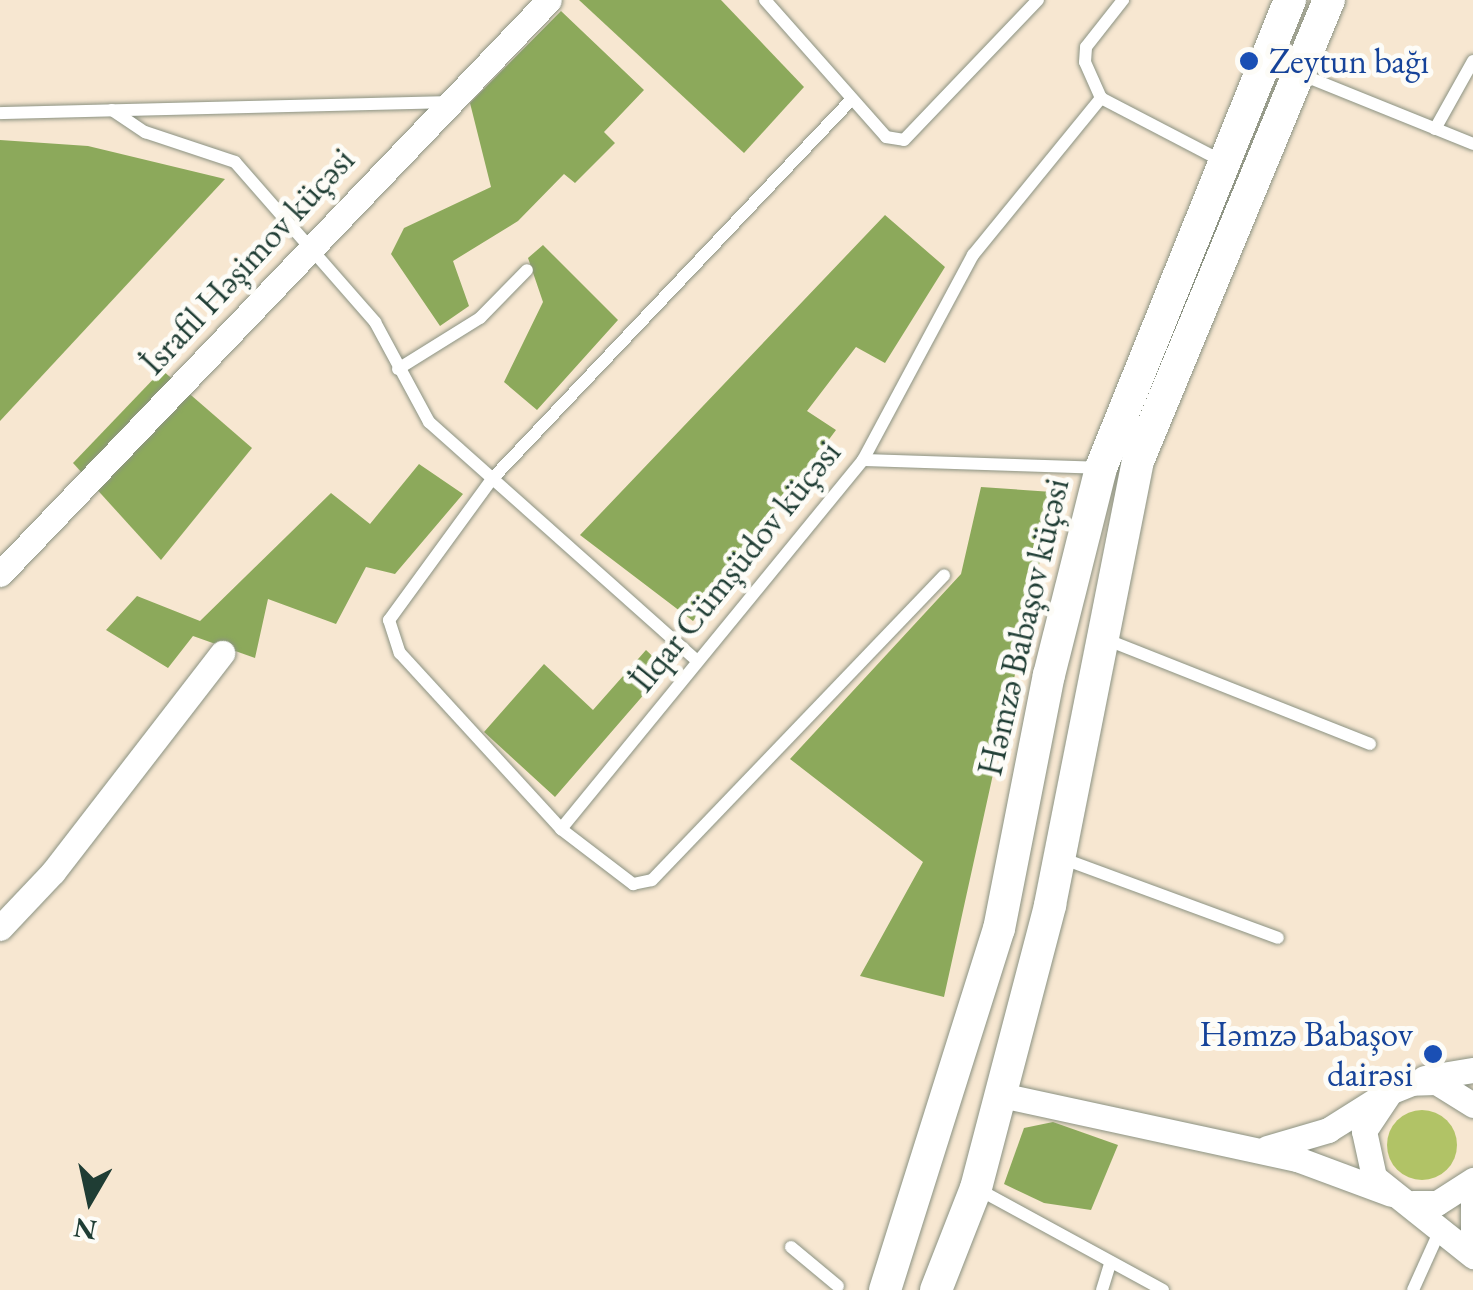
<!DOCTYPE html>
<meta charset="utf-8">
<style>
body{margin:0}
#map{position:relative;width:1473px;height:1290px;overflow:hidden;background:#f7e7d1;font-family:"EB Garamond",serif}
div>[style]{position:absolute}
.green>*{inset:0;background:#b1c366}
.round{border-radius:50%}
.forest>*{inset:0;background:#8ca95b}
.roads{filter:drop-shadow(0 0 2px #8b9282) drop-shadow(0 0 2px #8b9282)}
.service>*{height:12px;margin:-6px;padding:0 6px;transform-origin:6px;border-radius:6px;background:#fff}
.minor>*{height:25px;margin:-12.5px;padding:0 12.5px;transform-origin:12.5px;border-radius:12.5px;background:#fff}
.tertiary>*{height:32px;margin:-16px;padding:0 16px;transform-origin:16px;border-radius:16px;background:#fff}
.dots>*{width:28px;height:28px;translate:-50% -50%;box-sizing:border-box;border:5px solid #fdfcf7;border-radius:50%}
span{translate:-50% -50%;white-space:nowrap;text-align:center;line-height:1.15;-webkit-text-stroke:10px #fdfcf7;paint-order:stroke}
.transit-label{font-size:35px;color:#164399}
.left{translate:0 -50%;text-align:left}
.right{translate:-100% -50%;text-align:right}
.street-label{font-size:35px;color:#1f3d34}
.north{position:absolute;left:40px;top:1150px;width:100px;height:100px;-webkit-text-stroke:8px #fdfcf7;paint-order:stroke;rotate:189deg;font-size:28px;font-weight:700;line-height:40px;text-align:center;color:#1f3d34}
.north::after{content:'';display:block;margin:auto;width:35px;height:45px;background:#1f3d34;clip-path:polygon(50% 0,100% 100%,50% 72%,0 100%)}
</style>
<div id="map">
<div class="green">
<div class="round" style="left:1387px;top:1110px;width:70px;height:70px"></div>
</div>
<div class="forest">
<div style="clip-path:polygon(579px 0,721px 0,804px 87px,744px 153px)"></div>
<div style="clip-path:polygon(561px 11px,644px 90px,604px 132px,615px 143px,575px 183px,564px 174px,518px 221px,453px 261px,469px 306px,440px 326px,391px 254px,404px 228px,491px 187px,470px 103px)"></div>
<div style="clip-path:polygon(0 140px,88px 146px,225px 179px,0 421px)"></div>
<div style="clip-path:polygon(885px 215px,945px 267px,885px 363px,856px 347px,807px 411px,836px 430px,693px 621px,580px 535px)"></div>
<div style="clip-path:polygon(543px 245px,618px 320px,537px 410px,504px 382px,543px 302px,528px 258px)"></div>
<div style="clip-path:polygon(162px 370px,252px 448px,161px 560px,73px 463px)"></div>
<div style="clip-path:polygon(419px 464px,463px 494px,395px 574px,366px 567px,336px 624px,268px 599px,255px 658px,193px 636px,168px 668px,106px 630px,137px 596px,200px 621px,331px 493px,370px 524px)"></div>
<div style="clip-path:polygon(981px 487px,1067px 493px,1043px 547px,944px 997px,860px 976px,923px 862px,790px 759px,961px 574px)"></div>
<div style="clip-path:polygon(646px 650px,666px 669px,555px 797px,484px 732px,544px 664px,593px 710px)"></div>
<div style="clip-path:polygon(1053px 1122px,1118px 1145px,1091px 1210px,1044px 1203px,1004px 1184px,1024px 1128px)"></div>
</div>
<div class="roads">
<div class="service">
<div style="left:765px;top:0;width:183px;rotate:48.5deg"></div>
<div style="left:886px;top:137px;width:18px;rotate:9deg"></div>
<div style="left:904px;top:140px;width:194px;rotate:-46.3deg"></div>
<div style="left:1300px;top:74px;width:187px;rotate:22deg"></div>
<div style="left:1101px;top:98px;width:39px;rotate:-114deg"></div>
<div style="left:1085px;top:62px;width:15px;rotate:-86deg"></div>
<div style="left:1086px;top:47px;width:60px;rotate:-51.8deg"></div>
<div style="left:852px;top:99px;width:523px;rotate:133.45deg"></div>
<div style="left:492px;top:479px;width:175px;rotate:126.1deg"></div>
<div style="left:389px;top:620px;width:35px;rotate:72deg"></div>
<div style="left:400px;top:653px;width:239px;rotate:47.5deg"></div>
<div style="left:561px;top:829px;width:91px;rotate:37.4deg"></div>
<div style="left:633px;top:884px;width:19px;rotate:-12deg"></div>
<div style="left:652px;top:880px;width:422px;rotate:-46.2deg"></div>
<div style="left:112px;top:110px;width:40px;rotate:34deg"></div>
<div style="left:145px;top:132px;width:95px;rotate:18.4deg"></div>
<div style="left:235px;top:162px;width:213px;rotate:48.8deg"></div>
<div style="left:375px;top:322px;width:114px;rotate:61.6deg"></div>
<div style="left:429px;top:422px;width:358px;rotate:41.7deg"></div>
<div style="left:0;top:113px;width:446px;rotate:-1.4deg"></div>
<div style="left:1435px;top:129px;width:78px;rotate:-60.8deg"></div>
<div style="left:398px;top:369px;width:97px;rotate:-31.9deg"></div>
<div style="left:480px;top:318px;width:67px;rotate:-45.6deg"></div>
<div style="left:863px;top:460px;width:236px;rotate:1.9deg"></div>
<div style="left:1105px;top:639px;width:285px;rotate:21.6deg"></div>
<div style="left:561px;top:829px;width:477px;rotate:-50.7deg"></div>
<div style="left:863px;top:460px;width:233px;rotate:-61.8deg"></div>
<div style="left:973px;top:255px;width:203px;rotate:-50.8deg"></div>
<div style="left:1101px;top:98px;width:136px;rotate:27.5deg"></div>
<div style="left:1061px;top:858px;width:231px;rotate:20.2deg"></div>
<div style="left:976px;top:1188px;width:213px;rotate:28.6deg"></div>
<div style="left:791px;top:1247px;width:61px;rotate:39.7deg"></div>
<div style="left:1102px;top:1290px;width:27px;rotate:-73deg"></div>
<div style="left:1413px;top:1290px;width:68px;rotate:-65.7deg"></div>
</div>
<div class="minor">
<div style="left:0;top:574px;width:794px;rotate:-46.28deg"></div>
<div style="left:0;top:928px;width:77px;rotate:-46.6deg"></div>
<div style="left:53px;top:872px;width:277px;rotate:-52.3deg"></div>
<div style="left:1424px;top:1078px;width:50px;rotate:-9.3deg"></div>
<div style="left:1001px;top:1095px;width:303px;rotate:12.2deg"></div>
<div style="left:1297px;top:1159px;width:100px;rotate:20.4deg"></div>
<div style="left:1473px;top:1105px;width:44px;rotate:-148.1deg"></div>
<div style="left:1436px;top:1082px;width:24px;rotate:178deg"></div>
<div style="left:1412px;top:1083px;width:24px;rotate:158deg"></div>
<div style="left:1390px;top:1092px;width:47px;rotate:123.7deg"></div>
<div style="left:1364px;top:1131px;width:47px;rotate:77.7deg"></div>
<div style="left:1374px;top:1177px;width:127px;rotate:38.6deg"></div>
<div style="left:1267px;top:1148px;width:64px;rotate:-16.4deg"></div>
<div style="left:1328px;top:1130px;width:60px;rotate:-32.1deg"></div>
<div style="left:1473px;top:1188px;width:55px;rotate:90deg"></div>
<div style="left:1413px;top:1203px;width:24px"></div>
<div style="left:1437px;top:1203px;width:43px;rotate:-32.6deg"></div>
</div>
<div class="tertiary">
<div style="left:885px;top:1290px;width:379px;rotate:-72.5deg"></div>
<div style="left:999px;top:929px;width:259px;rotate:-78.9deg"></div>
<div style="left:1049px;top:675px;width:213px;rotate:-75.9deg"></div>
<div style="left:1101px;top:468px;width:505px;rotate:-68.01deg"></div>
<div style="left:936px;top:1290px;width:110px;rotate:-68.6deg"></div>
<div style="left:976px;top:1188px;width:293px;rotate:-75.3deg"></div>
<div style="left:1050px;top:905px;width:453px;rotate:-78.8deg"></div>
<div style="left:1138px;top:461px;width:499px;rotate:-67.5deg"></div>
</div>
</div>
<div class="dots">
<div style="left:1249px;top:61px;background:#1a4fb4"></div>
<div style="left:1433px;top:1054px;background:#1a4fb4"></div>
</div>
<div class="transit-label">
<span class="left" style="left:1269px;top:61px">Zeytun bağı</span>
<span class="right" style="left:1413px;top:1054px">Həmzə Babaşov<br>dairəsi</span>
</div>
<div class="street-label">
<span style="left:247px;top:261px;rotate:-47deg">İsrafil Həşimov küçəsi</span>
<span style="left:735px;top:566px;rotate:-51deg">İlqar Cümşüdov küçəsi</span>
<span style="left:1023px;top:627px;rotate:-77deg">Həmzə Babaşov küçəsi</span>
</div>
<div class="north">N</div>
</div>
